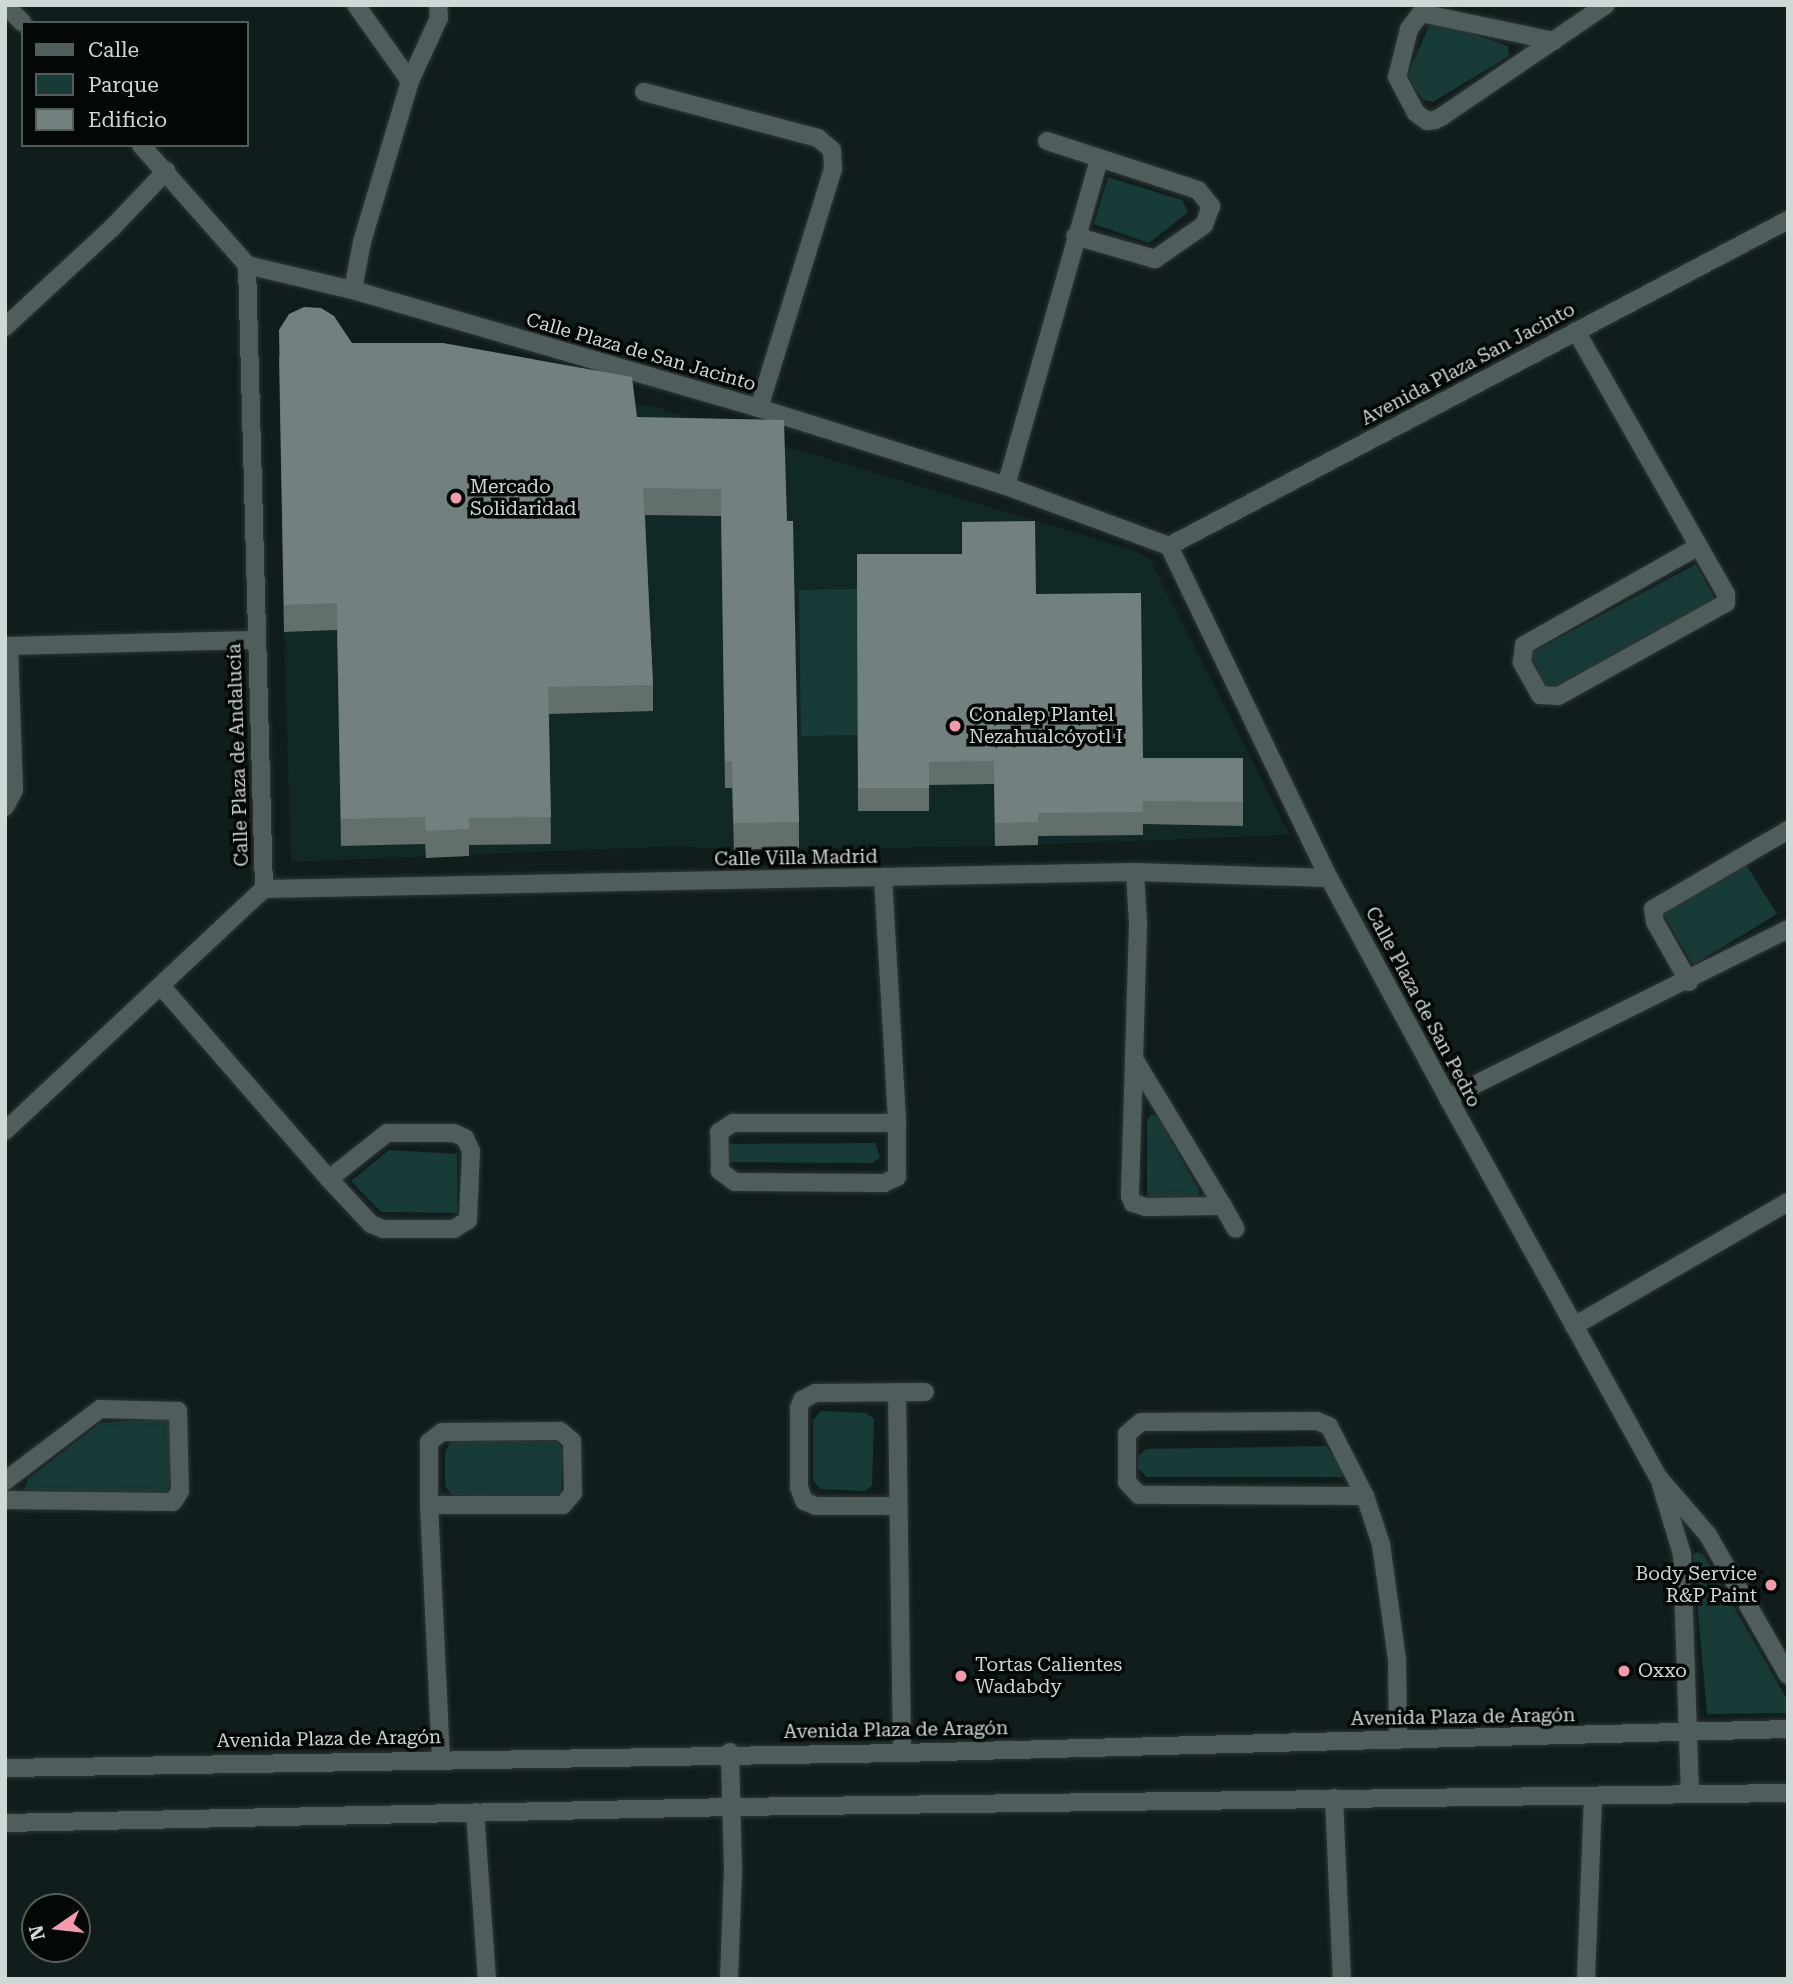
<!DOCTYPE html>
<meta charset="utf-8">
<style>
body{margin:0}
#map{position:relative;width:1793px;height:1984px;overflow:hidden;background:#101d1c;font-family:"Roboto Serif",serif}
div>[style]{position:absolute}
.built>*{inset:0;background:#122826}
.green>*{inset:0;background:#183b37}
.roads{filter:drop-shadow(0 0 2px #2e3635) drop-shadow(0 0 2px #2e3635)}
.lane>*{height:18px;margin:-9px;padding:0 9px;transform-origin:9px;border-radius:9px;background:#4f5e5c}
.street>*{height:18px;margin:-9px;padding:0 9px;transform-origin:9px;border-radius:9px;background:#4f5e5c}
.secondary>*{height:18px;margin:-9px;padding:0 9px;transform-origin:9px;border-radius:9px;background:#4f5e5c}
.wall>*{inset:0;background:#626f6d}
.building>*{inset:0;background:#72817f}
.dots>*{width:19px;height:19px;translate:-50% -50%;box-sizing:border-box;border:4px solid #030706;border-radius:50%}
span{translate:-50% -50%;white-space:nowrap;text-align:center;line-height:1.15;-webkit-text-stroke:7px #030706;paint-order:stroke}
.street-label{font-size:19px;color:#cfd8d6}
.poi-label{font-size:19px;color:#cfd8d6}
.left{translate:0 -50%;text-align:left}
.right{translate:-100% -50%;text-align:right}
.frame{position:absolute;inset:0;border:7px solid #cfd8d6;pointer-events:none}
.legend{position:absolute;left:21px;top:21px;width:228px;height:126px;box-sizing:border-box;background:#030706;border:2px solid #555b59;margin:0;padding:9px 12px;list-style:none;font-size:21px;color:#cfd8d6}
.legend li{display:flex;align-items:center;gap:14px;height:35px}
.legend b{width:35px;border:2px solid #555b59}
.north{position:absolute;left:21px;top:1893px;width:70px;height:70px;box-sizing:border-box;background:#030706;border:2px solid #555b59;border-radius:50%;rotate:256deg;font-size:19px;font-weight:700;line-height:28px;text-align:center;color:#cfd8d6}
.north::after{content:'';display:block;margin:auto;width:24px;height:32px;background:#f39aac;clip-path:polygon(50% 0,100% 100%,50% 72%,0 100%)}
</style>
<div id="map">
<div class="built">
<div style="clip-path:polygon(632px 404px,648px 405px,1133px 550px,1150px 559px,1290px 835px,995px 846px,734px 850px,682px 846px,291px 862px,284px 632px,651px 618px)"></div>
</div>
<div class="green">
<div style="clip-path:polygon(1439px 22px,1508px 46px,1509px 56px,1433px 102px,1423px 100px,1407px 76px,1429px 26px)"></div>
<div style="clip-path:polygon(1108px 177px,1182px 200px,1188px 212px,1149px 243px,1094px 224px)"></div>
<div style="clip-path:polygon(1696px 564px,1715px 599px,1548px 690px,1529px 654px)"></div>
<div style="clip-path:polygon(857px 589px,857px 735px,801px 736px,799px 590px)"></div>
<div style="clip-path:polygon(1745px 863px,1777px 914px,1693px 965px,1662px 913px)"></div>
<div style="clip-path:polygon(1152px 1114px,1158px 1117px,1199px 1191px,1198px 1197px,1147px 1197px,1147px 1120px)"></div>
<div style="clip-path:polygon(875px 1143px,880px 1157px,873px 1163px,728px 1162px,723px 1149px,729px 1144px)"></div>
<div style="clip-path:polygon(389px 1150px,457px 1154px,457px 1213px,381px 1212px,351px 1181px)"></div>
<div style="clip-path:polygon(821px 1411px,866px 1413px,874px 1419px,872px 1486px,864px 1491px,820px 1489px,813px 1480px,813px 1420px)"></div>
<div style="clip-path:polygon(157px 1418px,168px 1419px,172px 1426px,169px 1488px,164px 1494px,24px 1490px,28px 1479px,100px 1423px)"></div>
<div style="clip-path:polygon(451px 1441px,557px 1441px,563px 1449px,561px 1493px,551px 1498px,452px 1495px,445px 1486px,445px 1452px)"></div>
<div style="clip-path:polygon(1326px 1446px,1347px 1471px,1341px 1477px,1147px 1477px,1138px 1468px,1138px 1457px,1146px 1449px)"></div>
<div style="clip-path:polygon(1697px 1552px,1704px 1555px,1788px 1701px,1788px 1713px,1707px 1714px,1693px 1555px)"></div>
</div>
<div class="roads">
<div class="lane">
<div style="left:1223px;top:1206px;width:26px;rotate:61deg"></div>
</div>
<div class="street">
<div style="left:5px;top:5px;width:25px;rotate:45deg"></div>
<div style="left:356px;top:5px;width:93px;rotate:54.6deg"></div>
<div style="left:1554px;top:41px;width:136px;rotate:-168.1deg"></div>
<div style="left:1421px;top:13px;width:20px;rotate:127deg"></div>
<div style="left:1409px;top:29px;width:49px;rotate:104deg"></div>
<div style="left:1397px;top:77px;width:41px;rotate:62.2deg"></div>
<div style="left:1416px;top:113px;width:14px;rotate:36deg"></div>
<div style="left:1427px;top:121px;width:8px;rotate:-7deg"></div>
<div style="left:1435px;top:120px;width:7px;rotate:-27deg"></div>
<div style="left:1441px;top:117px;width:199px;rotate:-34.2deg"></div>
<div style="left:644px;top:92px;width:180px;rotate:14.8deg"></div>
<div style="left:818px;top:138px;width:18px;rotate:41deg"></div>
<div style="left:832px;top:150px;width:19px;rotate:87deg"></div>
<div style="left:833px;top:169px;width:250px;rotate:107.2deg"></div>
<div style="left:1047px;top:141px;width:159px;rotate:18deg"></div>
<div style="left:1198px;top:190px;width:21px;rotate:51deg"></div>
<div style="left:1211px;top:206px;width:20px;rotate:110deg"></div>
<div style="left:1204px;top:225px;width:60px;rotate:145.2deg"></div>
<div style="left:1155px;top:259px;width:83px;rotate:-164deg"></div>
<div style="left:141px;top:145px;width:160px;rotate:48.5deg"></div>
<div style="left:247px;top:265px;width:109px;rotate:13.3deg"></div>
<div style="left:353px;top:290px;width:423px;rotate:16.2deg"></div>
<div style="left:759px;top:408px;width:259px;rotate:17.5deg"></div>
<div style="left:1006px;top:486px;width:174px;rotate:20.2deg"></div>
<div style="left:353px;top:290px;width:49px;rotate:-79.4deg"></div>
<div style="left:362px;top:242px;width:168px;rotate:-73.4deg"></div>
<div style="left:410px;top:81px;width:69px;rotate:-65.3deg"></div>
<div style="left:439px;top:18px;width:13px;rotate:-94deg"></div>
<div style="left:5px;top:327px;width:146px;rotate:-42.8deg"></div>
<div style="left:112px;top:228px;width:79px;rotate:-46.5deg"></div>
<div style="left:1576px;top:331px;width:303px;rotate:60.3deg"></div>
<div style="left:1726px;top:594px;width:9px;rotate:90deg"></div>
<div style="left:1726px;top:603px;width:192px;rotate:151deg"></div>
<div style="left:1558px;top:696px;width:18px;rotate:-177deg"></div>
<div style="left:1540px;top:695px;width:38px;rotate:-119deg"></div>
<div style="left:1522px;top:662px;width:17px;rotate:-83deg"></div>
<div style="left:1524px;top:645px;width:199px;rotate:-29.5deg"></div>
<div style="left:1006px;top:486px;width:340px;rotate:-74.1deg"></div>
<div style="left:1169px;top:546px;width:369px;rotate:64.3deg"></div>
<div style="left:1329px;top:878px;width:250px;rotate:61.6deg"></div>
<div style="left:1448px;top:1098px;width:435px;rotate:61deg"></div>
<div style="left:1659px;top:1478px;width:75px;rotate:49.3deg"></div>
<div style="left:1708px;top:1535px;width:161px;rotate:60.3deg"></div>
<div style="left:1169px;top:546px;width:700px;rotate:-27.77deg"></div>
<div style="left:5px;top:646px;width:250px;rotate:-1.4deg"></div>
<div style="left:5px;top:807px;width:19px;rotate:-62deg"></div>
<div style="left:14px;top:790px;width:144px;rotate:-92deg"></div>
<div style="left:1135px;top:872px;width:52px;rotate:86.7deg"></div>
<div style="left:1138px;top:924px;width:272px;rotate:91.7deg"></div>
<div style="left:1130px;top:1196px;width:8px;rotate:67deg"></div>
<div style="left:1133px;top:1203px;width:14px;rotate:17deg"></div>
<div style="left:1146px;top:1207px;width:77px;rotate:-0.7deg"></div>
<div style="left:883px;top:877px;width:246px;rotate:86.7deg"></div>
<div style="left:897px;top:1123px;width:54px;rotate:90deg"></div>
<div style="left:897px;top:1177px;width:14px;rotate:155deg"></div>
<div style="left:884px;top:1183px;width:149px;rotate:-179.6deg"></div>
<div style="left:735px;top:1182px;width:19px;rotate:-144deg"></div>
<div style="left:720px;top:1171px;width:39px;rotate:-91deg"></div>
<div style="left:719px;top:1132px;width:17px;rotate:-33deg"></div>
<div style="left:733px;top:1123px;width:164px"></div>
<div style="left:264px;top:889px;width:871px;rotate:-1.12deg"></div>
<div style="left:1135px;top:872px;width:194px;rotate:1.8deg"></div>
<div style="left:1689px;top:982px;width:69px;rotate:-119.5deg"></div>
<div style="left:1655px;top:922px;width:13px;rotate:-99deg"></div>
<div style="left:1653px;top:909px;width:156px;rotate:-30.3deg"></div>
<div style="left:162px;top:987px;width:254px;rotate:49deg"></div>
<div style="left:329px;top:1179px;width:62px;rotate:47deg"></div>
<div style="left:371px;top:1224px;width:13px;rotate:23deg"></div>
<div style="left:383px;top:1229px;width:71px"></div>
<div style="left:454px;top:1229px;width:17px;rotate:-33deg"></div>
<div style="left:468px;top:1220px;width:69px;rotate:-87.5deg"></div>
<div style="left:471px;top:1151px;width:14px;rotate:-115deg"></div>
<div style="left:465px;top:1138px;width:12px;rotate:-156deg"></div>
<div style="left:454px;top:1133px;width:67px;rotate:180deg"></div>
<div style="left:387px;top:1133px;width:74px;rotate:141.6deg"></div>
<div style="left:1136px;top:1062px;width:168px;rotate:58.9deg"></div>
<div style="left:1448px;top:1098px;width:380px;rotate:-26.4deg"></div>
<div style="left:5px;top:1131px;width:354px;rotate:-43.1deg"></div>
<div style="left:264px;top:889px;width:624px;rotate:-91.56deg"></div>
<div style="left:1574px;top:1326px;width:247px;rotate:-30.1deg"></div>
<div style="left:897px;top:1392px;width:361px;rotate:89.2deg"></div>
<div style="left:5px;top:1481px;width:119px;rotate:-37.2deg"></div>
<div style="left:100px;top:1409px;width:78px;rotate:1.5deg"></div>
<div style="left:178px;top:1411px;width:80px;rotate:88.6deg"></div>
<div style="left:180px;top:1491px;width:13px;rotate:122deg"></div>
<div style="left:173px;top:1502px;width:168px;rotate:-179.3deg"></div>
<div style="left:1661px;top:1485px;width:72px;rotate:73.1deg"></div>
<div style="left:1682px;top:1554px;width:240px;rotate:88.1deg"></div>
<div style="left:1365px;top:1496px;width:226px;rotate:-179.7deg"></div>
<div style="left:1139px;top:1495px;width:18px;rotate:-133deg"></div>
<div style="left:1127px;top:1482px;width:48px;rotate:-90deg"></div>
<div style="left:1127px;top:1434px;width:18px;rotate:-41deg"></div>
<div style="left:1141px;top:1422px;width:176px;rotate:-0.3deg"></div>
<div style="left:1317px;top:1421px;width:13px;rotate:23deg"></div>
<div style="left:1329px;top:1426px;width:79px;rotate:62.8deg"></div>
<div style="left:1365px;top:1496px;width:51px;rotate:71.6deg"></div>
<div style="left:1381px;top:1544px;width:116px;rotate:82.1deg"></div>
<div style="left:1397px;top:1659px;width:80px;rotate:89.3deg"></div>
<div style="left:429px;top:1505px;width:134px"></div>
<div style="left:563px;top:1505px;width:16px;rotate:-50deg"></div>
<div style="left:573px;top:1493px;width:52px;rotate:-91.1deg"></div>
<div style="left:572px;top:1441px;width:16px;rotate:-140deg"></div>
<div style="left:560px;top:1431px;width:118px;rotate:179.5deg"></div>
<div style="left:442px;top:1432px;width:16px;rotate:142deg"></div>
<div style="left:429px;top:1442px;width:63px;rotate:90deg"></div>
<div style="left:429px;top:1505px;width:252px;rotate:87.3deg"></div>
<div style="left:898px;top:1506px;width:82px;rotate:180deg"></div>
<div style="left:816px;top:1506px;width:13px;rotate:-157deg"></div>
<div style="left:804px;top:1501px;width:15px;rotate:-110deg"></div>
<div style="left:799px;top:1487px;width:79px;rotate:-90deg"></div>
<div style="left:799px;top:1408px;width:9px;rotate:-69deg"></div>
<div style="left:802px;top:1400px;width:15px;rotate:-28deg"></div>
<div style="left:815px;top:1393px;width:110px;rotate:-0.5deg"></div>
<div style="left:1334px;top:1798px;width:181px;rotate:87.5deg"></div>
<div style="left:475px;top:1812px;width:167px;rotate:85.9deg"></div>
<div style="left:729px;top:1979px;width:109px;rotate:-87.9deg"></div>
<div style="left:733px;top:1870px;width:118px;rotate:-91.5deg"></div>
<div style="left:1586px;top:1979px;width:183px;rotate:-87.8deg"></div>
</div>
<div class="secondary">
<div style="left:5px;top:1768px;width:897px;rotate:-0.96deg"></div>
<div style="left:902px;top:1753px;width:886px;rotate:-1.55deg"></div>
<div style="left:5px;top:1823px;width:727px;rotate:-1.26deg"></div>
<div style="left:732px;top:1807px;width:1056px;rotate:-0.76deg"></div>
</div>
</div>
<div class="wall">
<div style="clip-path:polygon(352px 343px,637px 417px,787px 521px,799px 822px,799px 848px,734px 850px,732px 788px,725px 788px,721px 516px,645px 515px,653px 685px,653px 711px,549px 714px,551px 844px,469px 845px,469px 856px,426px 858px,425px 844px,341px 846px,337px 630px,284px 632px,279px 357px)"></div>
<div style="clip-path:polygon(857px 554px,1036px 594px,1143px 758px,1243px 758px,1243px 826px,1143px 824px,1143px 835px,1038px 836px,1038px 845px,995px 846px,994px 784px,929px 785px,929px 811px,858px 811px)"></div>
</div>
<div class="building">
<div style="clip-path:polygon(304px 307px,321px 308px,334px 316px,352px 343px,443px 343px,632px 377px,637px 417px,784px 420px,787px 521px,793px 521px,799px 822px,734px 823px,732px 761px,725px 761px,721px 489px,643px 488px,653px 685px,548px 687px,551px 817px,469px 818px,469px 829px,426px 831px,425px 817px,341px 819px,337px 603px,284px 605px,279px 330px,289px 314px)"></div>
<div style="clip-path:polygon(1035px 521px,1036px 594px,1141px 593px,1143px 758px,1243px 758px,1243px 802px,1143px 801px,1143px 812px,1038px 813px,1038px 822px,995px 823px,994px 761px,929px 762px,929px 788px,858px 788px,857px 554px,962px 554px,962px 522px)"></div>
</div>
<div class="dots">
<div style="left:456px;top:498px;background:#f39aac"></div>
<div style="left:955px;top:726px;background:#f39aac"></div>
<div style="left:1771px;top:1585px;background:#f39aac"></div>
<div style="left:1624px;top:1671px;background:#f39aac"></div>
<div style="left:961px;top:1676px;background:#f39aac"></div>
</div>
<div class="street-label">
<span style="left:641px;top:352px;rotate:16deg">Calle Plaza de San Jacinto</span>
<span style="left:1468px;top:364px;rotate:-28deg">Avenida Plaza San Jacinto</span>
<span style="left:238px;top:755px;rotate:-92deg">Calle Plaza de Andalucía</span>
<span style="left:796px;top:858px;rotate:-1deg">Calle Villa Madrid</span>
<span style="left:1423px;top:1007px;rotate:62deg">Calle Plaza de San Pedro</span>
<span style="left:1463px;top:1717px;rotate:-1deg">Avenida Plaza de Aragón</span>
<span style="left:896px;top:1730px;rotate:-1deg">Avenida Plaza de Aragón</span>
<span style="left:329px;top:1739px;rotate:-1deg">Avenida Plaza de Aragón</span>
</div>
<div class="poi-label">
<span class="left" style="left:470px;top:498px">Mercado<br>Solidaridad</span>
<span class="left" style="left:969px;top:726px">Conalep Plantel<br>Nezahualcóyotl I</span>
<span class="right" style="left:1757px;top:1585px">Body Service<br>R&amp;P Paint</span>
<span class="left" style="left:975px;top:1676px">Tortas Calientes<br>Wadabdy</span>
<span class="left" style="left:1638px;top:1671px">Oxxo</span>
</div>
<div class="frame"></div>
<ul class="legend">
<li><b style="height:9px;background:#4f5e5c"></b>Calle</li>
<li><b style="height:19px;background:#183b37"></b>Parque</li>
<li><b style="height:19px;background:#72817f"></b>Edificio</li>
</ul>
<div class="north">N</div>
</div>
